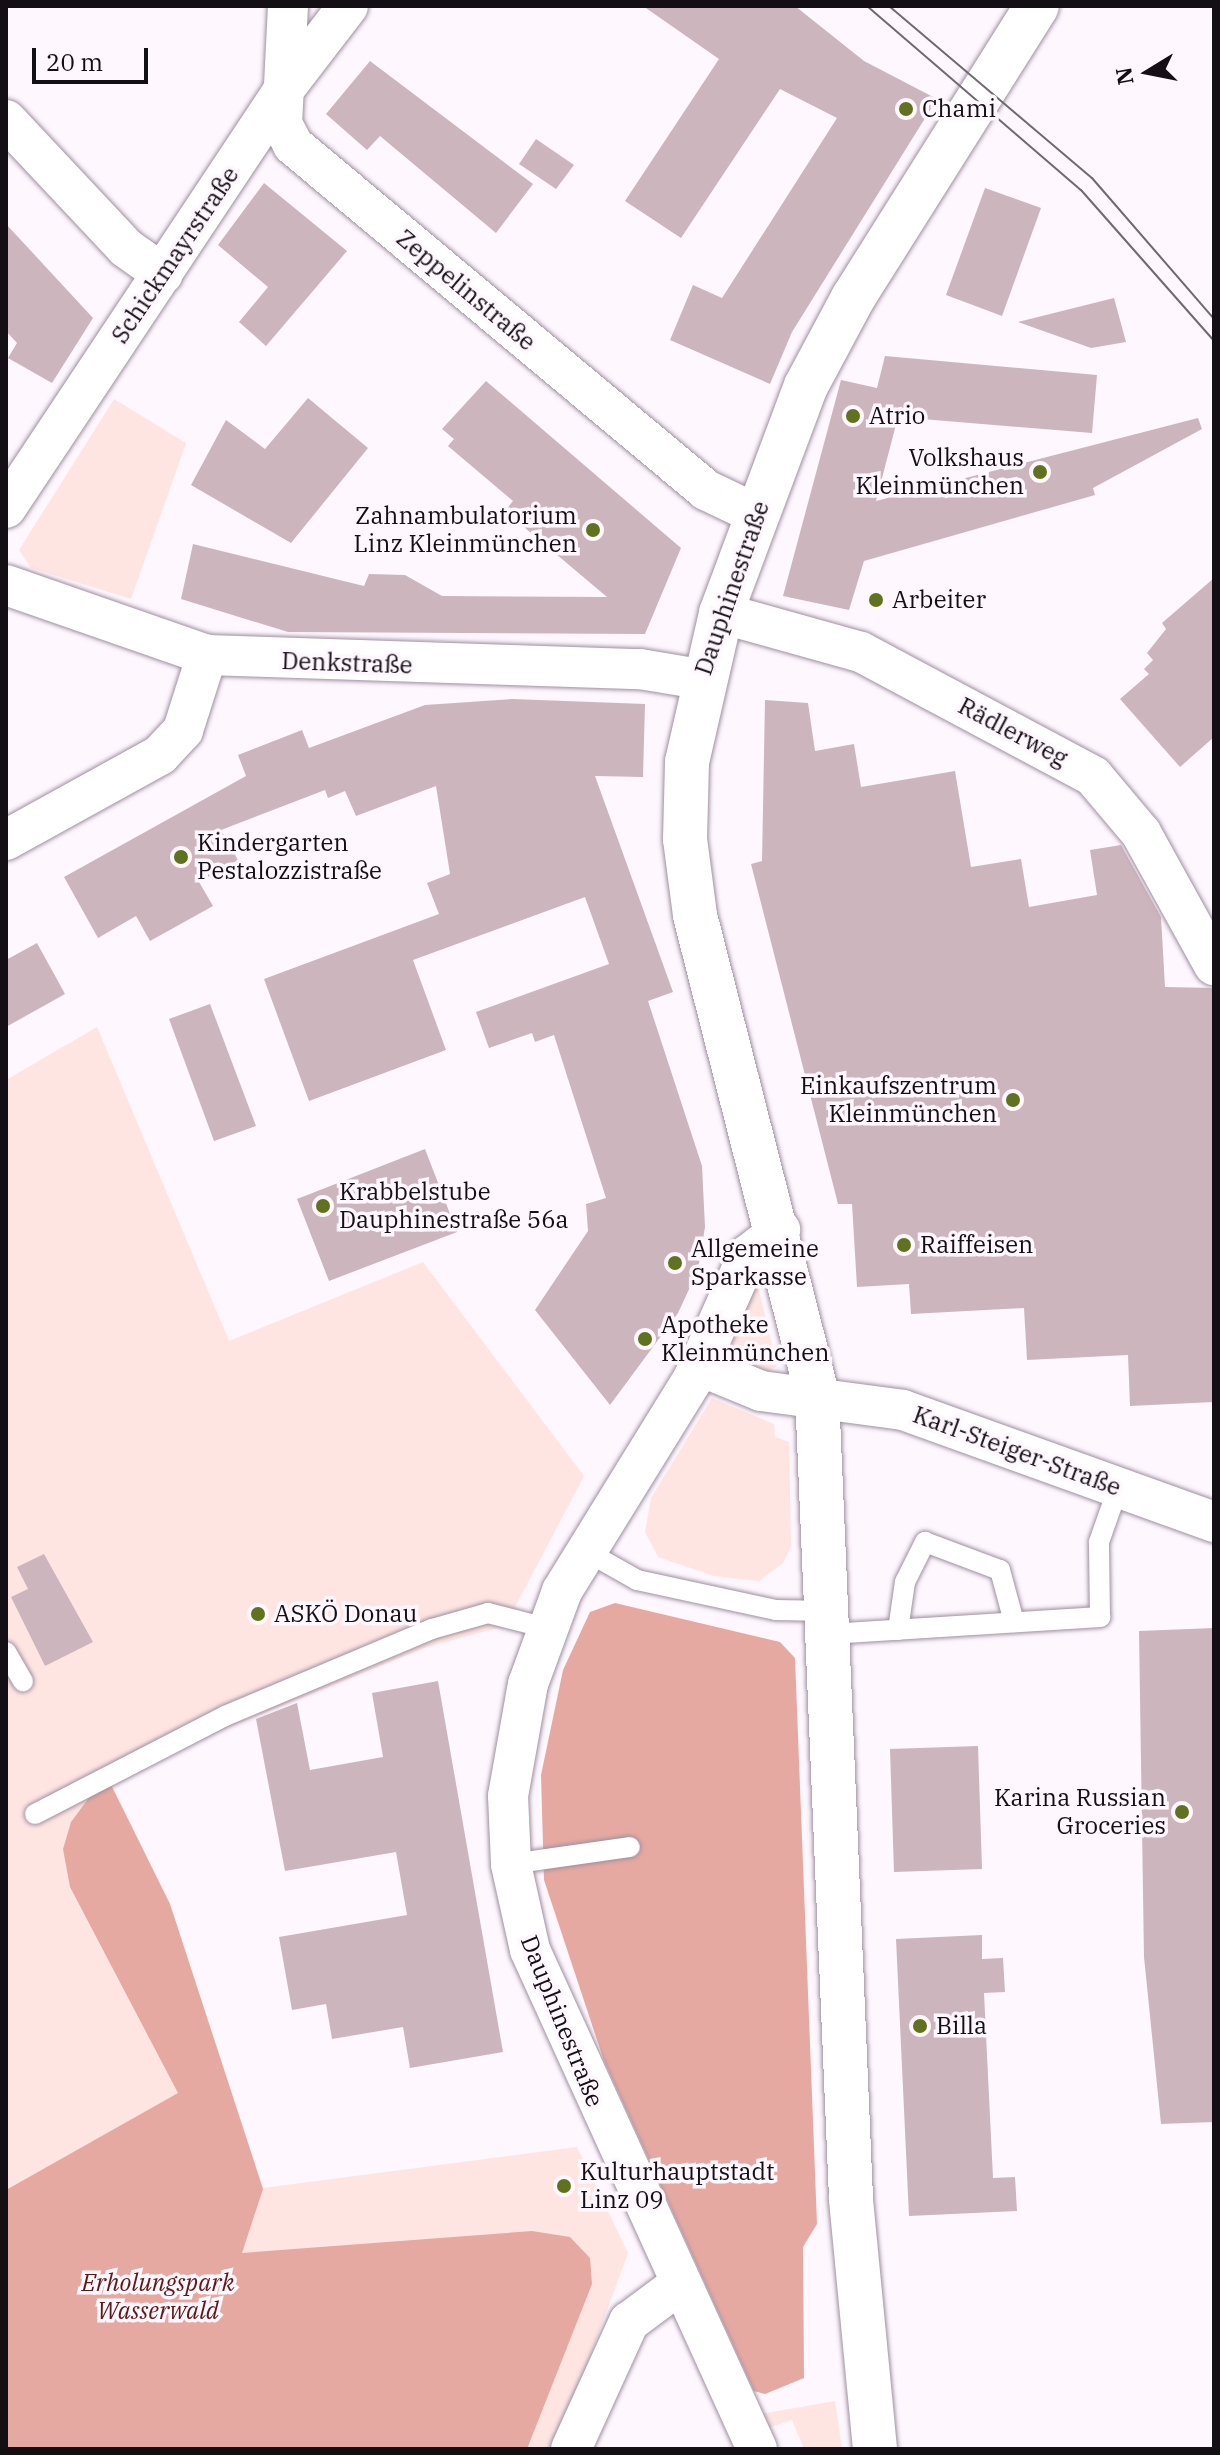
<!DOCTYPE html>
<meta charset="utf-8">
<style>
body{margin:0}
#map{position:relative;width:1220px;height:2455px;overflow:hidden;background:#fef7fe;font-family:"IBM Plex Serif",serif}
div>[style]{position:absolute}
.green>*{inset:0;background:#ffe5e2}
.forest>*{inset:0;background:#e6a9a1}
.building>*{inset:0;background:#cdb5bd}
.roads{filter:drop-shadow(0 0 2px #9f8fa0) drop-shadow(0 0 2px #9f8fa0)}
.service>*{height:20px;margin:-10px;padding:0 10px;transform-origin:10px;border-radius:10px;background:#fff}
.minor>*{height:40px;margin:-20px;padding:0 20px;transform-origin:20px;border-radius:20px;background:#fff}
.secondary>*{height:44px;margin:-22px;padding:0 22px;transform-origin:22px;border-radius:22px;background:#fff}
.tram>*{height:2px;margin:-1px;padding:0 1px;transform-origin:1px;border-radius:1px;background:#706a70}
.dots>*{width:22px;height:22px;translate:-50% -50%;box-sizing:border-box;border:4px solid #fef7fe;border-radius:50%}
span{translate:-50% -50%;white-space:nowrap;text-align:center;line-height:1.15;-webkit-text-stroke:7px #fef7fe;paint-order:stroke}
.poi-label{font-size:24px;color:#140f15}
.left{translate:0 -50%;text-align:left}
.right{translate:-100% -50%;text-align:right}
.street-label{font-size:24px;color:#140f15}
.park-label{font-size:24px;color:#5f1814;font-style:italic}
.frame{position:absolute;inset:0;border:8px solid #140f15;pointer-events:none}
.north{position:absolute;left:1108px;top:32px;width:80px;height:80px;-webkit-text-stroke:6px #fef7fe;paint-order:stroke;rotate:260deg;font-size:22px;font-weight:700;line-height:32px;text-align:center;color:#140f15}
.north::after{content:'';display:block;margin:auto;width:28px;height:36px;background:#140f15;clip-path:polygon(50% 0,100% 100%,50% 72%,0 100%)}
.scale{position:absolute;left:32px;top:48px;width:116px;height:36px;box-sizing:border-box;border:4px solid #140f15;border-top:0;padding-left:10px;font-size:24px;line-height:28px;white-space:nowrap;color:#140f15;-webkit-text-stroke:6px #fef7fe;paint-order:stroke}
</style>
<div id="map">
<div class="green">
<div style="clip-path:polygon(114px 399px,186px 443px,131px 599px,31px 568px,19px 550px)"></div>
<div style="clip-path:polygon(97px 1027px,229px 1341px,423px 1262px,584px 1476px,505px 1626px,427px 1647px,210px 1735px,112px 1785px,170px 1904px,263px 2188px,577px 2147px,628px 2253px,556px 2449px,6px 2449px,6px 1080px)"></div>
<div style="clip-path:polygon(756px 1278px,777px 1366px,766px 1373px,723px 1352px)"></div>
<div style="clip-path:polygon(712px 1398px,774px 1424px,775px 1437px,789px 1442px,791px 1546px,783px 1563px,759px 1581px,714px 1576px,658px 1557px,645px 1532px,651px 1498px)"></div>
<div style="clip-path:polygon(835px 2401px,842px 2449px,804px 2449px,792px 2420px,768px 2428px,761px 2414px)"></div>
</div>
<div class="forest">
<div style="clip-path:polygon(615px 1603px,780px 1642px,795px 1658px,817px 2224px,803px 2247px,804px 2378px,765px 2394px,754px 2391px,604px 2061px,544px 1880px,541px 1775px,563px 1670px,590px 1612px)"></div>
<div style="clip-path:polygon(111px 1785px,170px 1904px,263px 2189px,242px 2253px,532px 2231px,570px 2237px,590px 2258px,592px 2284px,527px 2449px,6px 2449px,6px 2190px,178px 2093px,70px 1887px,63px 1849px,71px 1822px,91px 1795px)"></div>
</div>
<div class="building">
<div style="clip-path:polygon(643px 6px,795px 6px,864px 61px,937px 99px,792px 332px,770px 384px,670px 340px,693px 285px,722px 298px,837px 118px,780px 89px,681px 238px,625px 201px,719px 59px)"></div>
<div style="clip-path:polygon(370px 61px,533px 184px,496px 233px,380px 136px,367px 150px,326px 114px)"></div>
<div style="clip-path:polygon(536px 139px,574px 165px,556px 189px,519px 164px)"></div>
<div style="clip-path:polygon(264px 183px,347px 251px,266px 346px,239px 322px,268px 287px,218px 245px)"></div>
<div style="clip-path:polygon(985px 188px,1041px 208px,1002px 316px,946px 295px)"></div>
<div style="clip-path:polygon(6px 224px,93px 318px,52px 383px,8px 358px,17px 343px,6px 331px)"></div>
<div style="clip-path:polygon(1114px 298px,1126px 342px,1091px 348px,1018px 322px)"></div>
<div style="clip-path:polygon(885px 356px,1097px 375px,1092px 433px,898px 417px,876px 501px,1198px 418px,1202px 429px,1093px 488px,1095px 495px,864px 561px,849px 610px,783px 596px,841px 380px,877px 388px)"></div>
<div style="clip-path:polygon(486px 381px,681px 548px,645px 634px,288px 632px,181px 599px,193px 544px,364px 586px,369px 574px,405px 575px,442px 596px,607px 597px,505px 511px,513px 501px,448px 446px,454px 439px,442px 429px)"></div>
<div style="clip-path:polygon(308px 398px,368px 448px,291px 543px,191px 485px,226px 420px,265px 449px)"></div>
<div style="clip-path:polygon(1214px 578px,1214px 737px,1180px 767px,1120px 699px,1149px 674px,1144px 669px,1153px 660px,1147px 653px,1166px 629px,1162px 623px)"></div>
<div style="clip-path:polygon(512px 699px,645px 704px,643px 777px,595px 776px,673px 992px,648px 1001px,702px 1166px,705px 1227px,698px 1270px,678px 1313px,610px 1405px,535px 1310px,588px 1231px,586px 1204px,606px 1198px,554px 1035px,535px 1042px,532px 1033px,489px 1048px,476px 1012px,609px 964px,585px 897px,413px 960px,446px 1050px,309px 1101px,264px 979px,439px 914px,427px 883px,450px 874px,436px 786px,356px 816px,345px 791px,328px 798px,325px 790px,221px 830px,238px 860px,199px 882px,213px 906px,150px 941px,136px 916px,98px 938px,64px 877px,246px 776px,238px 755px,302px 730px,309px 748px,425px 705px)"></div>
<div style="clip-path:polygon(765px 700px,808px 703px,815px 751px,854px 744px,861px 787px,955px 771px,971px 867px,1021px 859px,1029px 907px,1097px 895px,1090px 850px,1121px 845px,1161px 917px,1165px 987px,1214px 988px,1214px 1402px,1130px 1406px,1128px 1355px,1027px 1360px,1024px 1308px,911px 1314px,909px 1284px,857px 1287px,852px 1204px,838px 1204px,751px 864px,762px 861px)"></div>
<div style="clip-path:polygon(37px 943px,65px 994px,6px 1027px,6px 960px)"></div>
<div style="clip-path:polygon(210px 1004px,256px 1126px,214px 1141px,169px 1019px)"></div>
<div style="clip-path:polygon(425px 1149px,457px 1232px,329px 1281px,297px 1199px)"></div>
<div style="clip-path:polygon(44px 1554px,93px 1642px,45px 1666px,11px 1597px,28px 1589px,17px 1567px)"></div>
<div style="clip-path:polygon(1214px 1628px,1214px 2122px,1161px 2124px,1144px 1957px,1139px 1631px)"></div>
<div style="clip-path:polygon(438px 1681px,503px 2052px,410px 2068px,403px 2027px,332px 2039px,326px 2004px,292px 2010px,279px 1937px,407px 1915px,396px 1852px,285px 1871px,256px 1719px,297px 1703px,310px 1770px,383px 1757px,372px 1693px)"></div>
<div style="clip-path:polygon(978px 1746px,982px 1869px,894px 1872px,890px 1749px)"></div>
<div style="clip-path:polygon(982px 1935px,982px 1959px,1003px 1958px,1005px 1992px,984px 1993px,993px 2178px,1015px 2177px,1017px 2211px,909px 2216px,896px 1939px)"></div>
</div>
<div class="roads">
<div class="service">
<div style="left:584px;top:1550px;width:61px;rotate:29.5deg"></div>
<div style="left:637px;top:1580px;width:142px;rotate:12.2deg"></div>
<div style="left:776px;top:1610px;width:52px;rotate:1.1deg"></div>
<div style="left:898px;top:1630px;width:49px;rotate:-81.7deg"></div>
<div style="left:905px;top:1582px;width:45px;rotate:-63.4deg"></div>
<div style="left:925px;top:1542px;width:80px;rotate:20.5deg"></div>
<div style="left:1000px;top:1570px;width:54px;rotate:74.9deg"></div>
<div style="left:829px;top:1634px;width:272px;rotate:-3.6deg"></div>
<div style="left:1100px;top:1617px;width:75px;rotate:-90.8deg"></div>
<div style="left:1099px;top:1542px;width:57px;rotate:-70.6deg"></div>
<div style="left:6px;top:1652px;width:34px;rotate:60deg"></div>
<div style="left:35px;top:1814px;width:214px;rotate:-27.3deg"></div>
<div style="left:225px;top:1716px;width:225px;rotate:-22.8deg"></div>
<div style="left:432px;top:1629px;width:58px;rotate:-15.9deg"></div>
<div style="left:488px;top:1613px;width:61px;rotate:14.3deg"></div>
<div style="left:511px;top:1864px;width:120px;rotate:-8.1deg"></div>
</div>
<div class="minor">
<div style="left:288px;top:6px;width:118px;rotate:92.9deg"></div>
<div style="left:282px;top:124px;width:24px;rotate:62deg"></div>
<div style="left:293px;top:145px;width:538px;rotate:39.87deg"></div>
<div style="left:706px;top:490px;width:55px;rotate:25.6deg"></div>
<div style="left:6px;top:120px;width:175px;rotate:46.8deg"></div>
<div style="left:126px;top:248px;width:45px;rotate:35.1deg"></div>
<div style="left:6px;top:508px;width:499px;rotate:-56.4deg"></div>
<div style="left:282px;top:92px;width:108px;rotate:-52.5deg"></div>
<div style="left:6px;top:585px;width:213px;rotate:19.2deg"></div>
<div style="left:207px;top:655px;width:433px;rotate:1.9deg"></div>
<div style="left:640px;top:669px;width:61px;rotate:9.5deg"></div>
<div style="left:721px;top:613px;width:145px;rotate:15.6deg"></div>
<div style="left:861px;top:652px;width:263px;rotate:28.1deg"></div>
<div style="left:1093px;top:776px;width:75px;rotate:49.9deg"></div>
<div style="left:1141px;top:833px;width:151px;rotate:61.1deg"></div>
<div style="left:6px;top:840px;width:176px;rotate:-28.9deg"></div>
<div style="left:160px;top:755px;width:34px;rotate:-47deg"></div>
<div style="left:183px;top:730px;width:79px;rotate:-72.3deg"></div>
<div style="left:700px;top:1366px;width:66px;rotate:22.3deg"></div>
<div style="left:761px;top:1391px;width:143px;rotate:7.6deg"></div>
<div style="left:903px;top:1410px;width:331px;rotate:19.8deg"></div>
<div style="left:571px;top:2449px;width:140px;rotate:-65.5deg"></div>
<div style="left:629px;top:2322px;width:64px;rotate:-36.7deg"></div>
<div style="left:757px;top:2449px;width:548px;rotate:-114.46deg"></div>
<div style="left:530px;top:1950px;width:88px;rotate:-102.5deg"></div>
<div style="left:511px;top:1864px;width:68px;rotate:-92.5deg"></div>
<div style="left:508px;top:1796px;width:114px;rotate:-79.9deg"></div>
<div style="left:528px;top:1684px;width:99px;rotate:-69.9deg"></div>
<div style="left:562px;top:1591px;width:249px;rotate:-58.3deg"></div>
<div style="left:693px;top:1379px;width:136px;rotate:-66.1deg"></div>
<div style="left:748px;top:1255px;width:41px;rotate:-38deg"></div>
</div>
<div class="secondary">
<div style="left:875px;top:2449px;width:252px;rotate:-95.5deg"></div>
<div style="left:851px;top:2198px;width:805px;rotate:-92.42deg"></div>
<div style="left:817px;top:1394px;width:494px;rotate:-104.3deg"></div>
<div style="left:695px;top:915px;width:77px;rotate:-97.5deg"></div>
<div style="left:685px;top:839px;width:77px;rotate:-88.5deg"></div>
<div style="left:687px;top:762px;width:153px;rotate:-77.1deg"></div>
<div style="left:721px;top:613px;width:242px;rotate:-69.5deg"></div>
<div style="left:806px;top:386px;width:100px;rotate:-61.9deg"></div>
<div style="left:853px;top:298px;width:345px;rotate:-57.8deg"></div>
</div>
</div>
<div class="tram">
<div style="left:867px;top:6px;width:282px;rotate:40.7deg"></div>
<div style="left:1081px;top:190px;width:201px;rotate:48.6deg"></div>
<div style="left:889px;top:6px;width:266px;rotate:40.3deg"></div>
<div style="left:1092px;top:178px;width:186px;rotate:49.1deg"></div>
</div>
<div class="dots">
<div style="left:906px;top:109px;background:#60721f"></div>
<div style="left:853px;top:416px;background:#60721f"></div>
<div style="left:1040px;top:472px;background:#60721f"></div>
<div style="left:593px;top:530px;background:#60721f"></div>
<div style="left:876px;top:600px;background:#60721f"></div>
<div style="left:181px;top:857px;background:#60721f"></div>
<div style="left:1013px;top:1100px;background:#60721f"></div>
<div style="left:323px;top:1206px;background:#60721f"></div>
<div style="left:904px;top:1245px;background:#60721f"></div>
<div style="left:675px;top:1263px;background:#60721f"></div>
<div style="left:645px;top:1339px;background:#60721f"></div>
<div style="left:258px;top:1614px;background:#60721f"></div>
<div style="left:1182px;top:1812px;background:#60721f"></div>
<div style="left:920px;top:2026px;background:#60721f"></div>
<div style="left:564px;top:2186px;background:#60721f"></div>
</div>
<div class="poi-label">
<span class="left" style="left:922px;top:109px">Chami</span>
<span class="left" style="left:869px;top:416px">Atrio</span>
<span class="right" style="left:1024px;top:472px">Volkshaus<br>Kleinmünchen</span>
<span class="right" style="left:577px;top:530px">Zahnambulatorium<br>Linz Kleinmünchen</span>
<span class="left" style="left:892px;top:600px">Arbeiter</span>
<span class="left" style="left:197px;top:857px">Kindergarten<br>Pestalozzistraße</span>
<span class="right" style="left:997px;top:1100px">Einkaufszentrum<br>Kleinmünchen</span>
<span class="left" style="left:339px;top:1206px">Krabbelstube<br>Dauphinestraße 56a</span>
<span class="left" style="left:920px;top:1245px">Raiffeisen</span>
<span class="left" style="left:691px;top:1263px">Allgemeine<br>Sparkasse</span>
<span class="left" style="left:661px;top:1339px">Apotheke<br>Kleinmünchen</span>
<span class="left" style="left:274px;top:1614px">ASKÖ Donau</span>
<span class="right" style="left:1166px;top:1812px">Karina Russian<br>Groceries</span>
<span class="left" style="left:936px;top:2026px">Billa</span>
<span class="left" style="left:580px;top:2186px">Kulturhauptstadt<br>Linz 09</span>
</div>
<div class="street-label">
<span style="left:175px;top:255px;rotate:-56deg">Schickmayrstraße</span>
<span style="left:466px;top:290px;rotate:40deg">Zeppelinstraße</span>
<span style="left:732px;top:588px;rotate:-71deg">Dauphinestraße</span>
<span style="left:347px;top:663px;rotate:2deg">Denkstraße</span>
<span style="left:1013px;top:732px;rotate:28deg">Rädlerweg</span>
<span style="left:1017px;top:1451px;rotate:20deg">Karl-Steiger-Straße</span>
<span style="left:562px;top:2021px;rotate:68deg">Dauphinestraße</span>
</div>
<div class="park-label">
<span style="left:158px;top:2297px">Erholungspark<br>Wasserwald</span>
</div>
<div class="frame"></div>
<div class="north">N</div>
<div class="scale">20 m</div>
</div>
